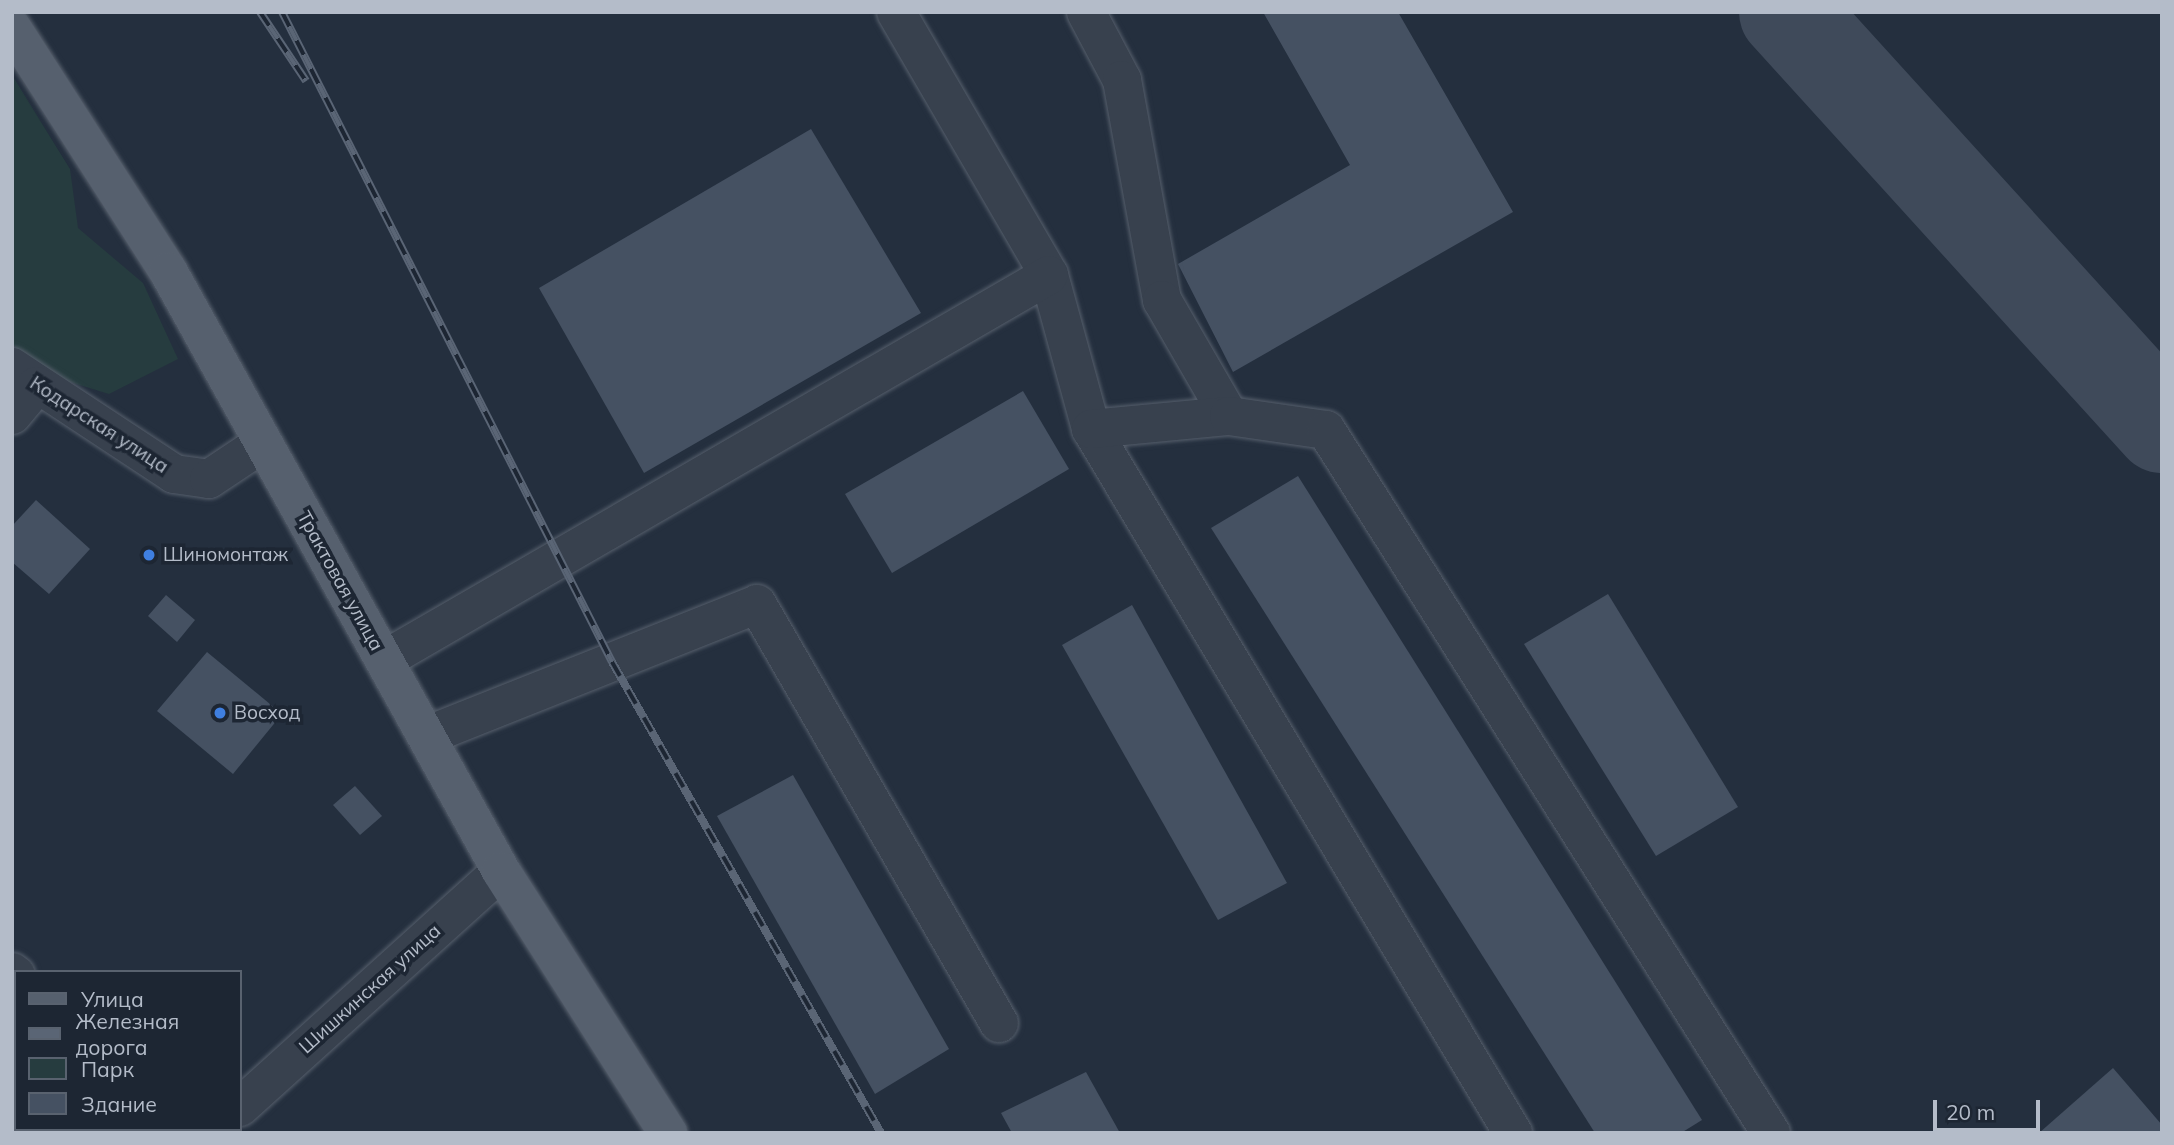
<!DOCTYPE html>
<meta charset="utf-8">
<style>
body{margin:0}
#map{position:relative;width:2174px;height:1145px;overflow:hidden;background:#242f3e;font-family:Mulish,sans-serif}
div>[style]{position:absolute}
.green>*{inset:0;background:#263c3f}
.taxiway>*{height:96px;margin:-48px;padding:0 48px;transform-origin:48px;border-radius:48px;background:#3f4a5a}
.building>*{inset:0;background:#455162}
.roads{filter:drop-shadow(0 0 2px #565f6c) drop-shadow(0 0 2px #565f6c)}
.minor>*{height:38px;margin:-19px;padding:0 19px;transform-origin:19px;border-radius:19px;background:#38414e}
.major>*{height:38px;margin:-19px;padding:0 19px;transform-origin:19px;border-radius:19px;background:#56606e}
.rail>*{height:8px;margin-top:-4px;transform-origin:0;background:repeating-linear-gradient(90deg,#1d2633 0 16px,#5a6575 0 32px);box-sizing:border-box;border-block:2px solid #5a6575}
.dots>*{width:19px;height:19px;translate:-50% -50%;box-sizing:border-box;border:4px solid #1d2633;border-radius:50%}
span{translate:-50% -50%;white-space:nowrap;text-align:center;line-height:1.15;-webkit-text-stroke:7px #1d2633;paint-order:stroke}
.street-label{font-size:19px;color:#b4bcc9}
.poi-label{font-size:19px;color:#b4bcc9}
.left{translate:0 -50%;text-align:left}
.frame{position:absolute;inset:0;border:14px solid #b4bcc9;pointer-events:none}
.legend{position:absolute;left:14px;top:970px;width:228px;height:161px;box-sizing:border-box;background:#1d2633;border:2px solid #59626f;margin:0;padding:9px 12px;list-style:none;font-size:21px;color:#b4bcc9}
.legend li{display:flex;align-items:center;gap:14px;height:35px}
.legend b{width:35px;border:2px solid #59626f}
.scale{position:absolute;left:1933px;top:1100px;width:107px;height:32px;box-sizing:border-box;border:4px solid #b4bcc9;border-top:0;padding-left:9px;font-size:21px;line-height:24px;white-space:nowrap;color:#b4bcc9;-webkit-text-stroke:5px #1d2633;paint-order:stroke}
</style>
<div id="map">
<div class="green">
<div style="clip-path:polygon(12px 75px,70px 169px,78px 228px,143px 283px,178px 359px,109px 394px,44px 374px,12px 344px)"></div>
</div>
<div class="taxiway">
<div style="left:1787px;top:12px;width:558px;rotate:47.76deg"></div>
</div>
<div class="building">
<div style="clip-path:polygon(1263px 12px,1398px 12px,1513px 212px,1233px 372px,1178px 264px,1350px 165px)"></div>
<div style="clip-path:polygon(811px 129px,921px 313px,644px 473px,539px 288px)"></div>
<div style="clip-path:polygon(1023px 391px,1069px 469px,892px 573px,845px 494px)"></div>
<div style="clip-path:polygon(1298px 476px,1702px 1120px,1681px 1133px,1595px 1133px,1211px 528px)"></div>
<div style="clip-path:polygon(36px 500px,90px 549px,49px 594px,12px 562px,12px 526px)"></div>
<div style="clip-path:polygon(1608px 594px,1738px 807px,1656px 856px,1524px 644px)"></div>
<div style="clip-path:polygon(166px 595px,195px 620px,177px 642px,148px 616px)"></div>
<div style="clip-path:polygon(1132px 605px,1287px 883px,1218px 920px,1062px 645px)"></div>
<div style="clip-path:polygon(207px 652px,282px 714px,233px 774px,157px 711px)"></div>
<div style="clip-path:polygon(793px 775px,949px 1049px,875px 1094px,717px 816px)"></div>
<div style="clip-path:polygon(355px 786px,382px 816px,360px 835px,333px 805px)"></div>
<div style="clip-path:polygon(2113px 1068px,2162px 1125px,2162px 1133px,2039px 1133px)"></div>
<div style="clip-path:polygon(1086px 1072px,1120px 1133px,1012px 1133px,1001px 1113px)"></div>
</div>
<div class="roads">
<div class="minor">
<div style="left:896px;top:12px;width:304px;rotate:59.8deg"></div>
<div style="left:1049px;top:275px;width:160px;rotate:74.7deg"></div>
<div style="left:1091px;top:429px;width:821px;rotate:59.06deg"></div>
<div style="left:1086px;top:12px;width:77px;rotate:62.1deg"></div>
<div style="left:1122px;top:80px;width:224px;rotate:79.7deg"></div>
<div style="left:1162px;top:300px;width:134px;rotate:60deg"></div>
<div style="left:12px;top:367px;width:194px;rotate:33.4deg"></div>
<div style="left:174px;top:474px;width:35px;rotate:8deg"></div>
<div style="left:209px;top:479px;width:65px;rotate:-33.7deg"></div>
<div style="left:12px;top:415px;width:38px;rotate:-50deg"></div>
<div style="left:1091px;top:429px;width:139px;rotate:-5.4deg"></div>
<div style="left:1229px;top:416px;width:98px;rotate:8.2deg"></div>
<div style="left:1326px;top:430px;width:832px;rotate:57.67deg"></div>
<div style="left:384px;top:660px;width:768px;rotate:-30.07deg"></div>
<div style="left:426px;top:736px;width:356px;rotate:-21.7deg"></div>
<div style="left:757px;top:604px;width:484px;rotate:60deg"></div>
<div style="left:12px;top:972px;width:5px;rotate:37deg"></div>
<div style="left:240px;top:1107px;width:352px;rotate:-42.1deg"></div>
<div style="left:211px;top:1133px;width:6px;rotate:-45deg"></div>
</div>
<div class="major">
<div style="left:12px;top:28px;width:289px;rotate:57.3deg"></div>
<div style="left:168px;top:271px;width:686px;rotate:60.97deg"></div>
<div style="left:501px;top:871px;width:311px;rotate:57.5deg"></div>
</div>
</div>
<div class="rail">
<div style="left:260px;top:12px;width:83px;rotate:56.3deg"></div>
<div style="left:282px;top:12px;width:729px;rotate:63.08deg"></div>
<div style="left:612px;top:662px;width:542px;rotate:60.27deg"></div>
</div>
<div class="dots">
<div style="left:149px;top:555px;background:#3f7fe0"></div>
<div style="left:220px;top:713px;background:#3f7fe0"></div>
</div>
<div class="street-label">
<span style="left:99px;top:425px;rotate:33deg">Кодарская улица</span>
<span style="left:340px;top:581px;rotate:61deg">Трактовая улица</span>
<span style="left:370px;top:989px;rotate:-42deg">Шишкинская улица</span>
</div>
<div class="poi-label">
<span class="left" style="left:163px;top:555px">Шиномонтаж</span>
<span class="left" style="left:234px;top:713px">Восход</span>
</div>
<div class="frame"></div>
<ul class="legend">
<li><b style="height:9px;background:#56606e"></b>Улица</li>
<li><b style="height:9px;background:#5a6575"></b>Железная дорога</li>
<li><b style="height:19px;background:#263c3f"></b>Парк</li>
<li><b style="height:19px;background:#455162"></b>Здание</li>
</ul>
<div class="scale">20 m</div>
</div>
